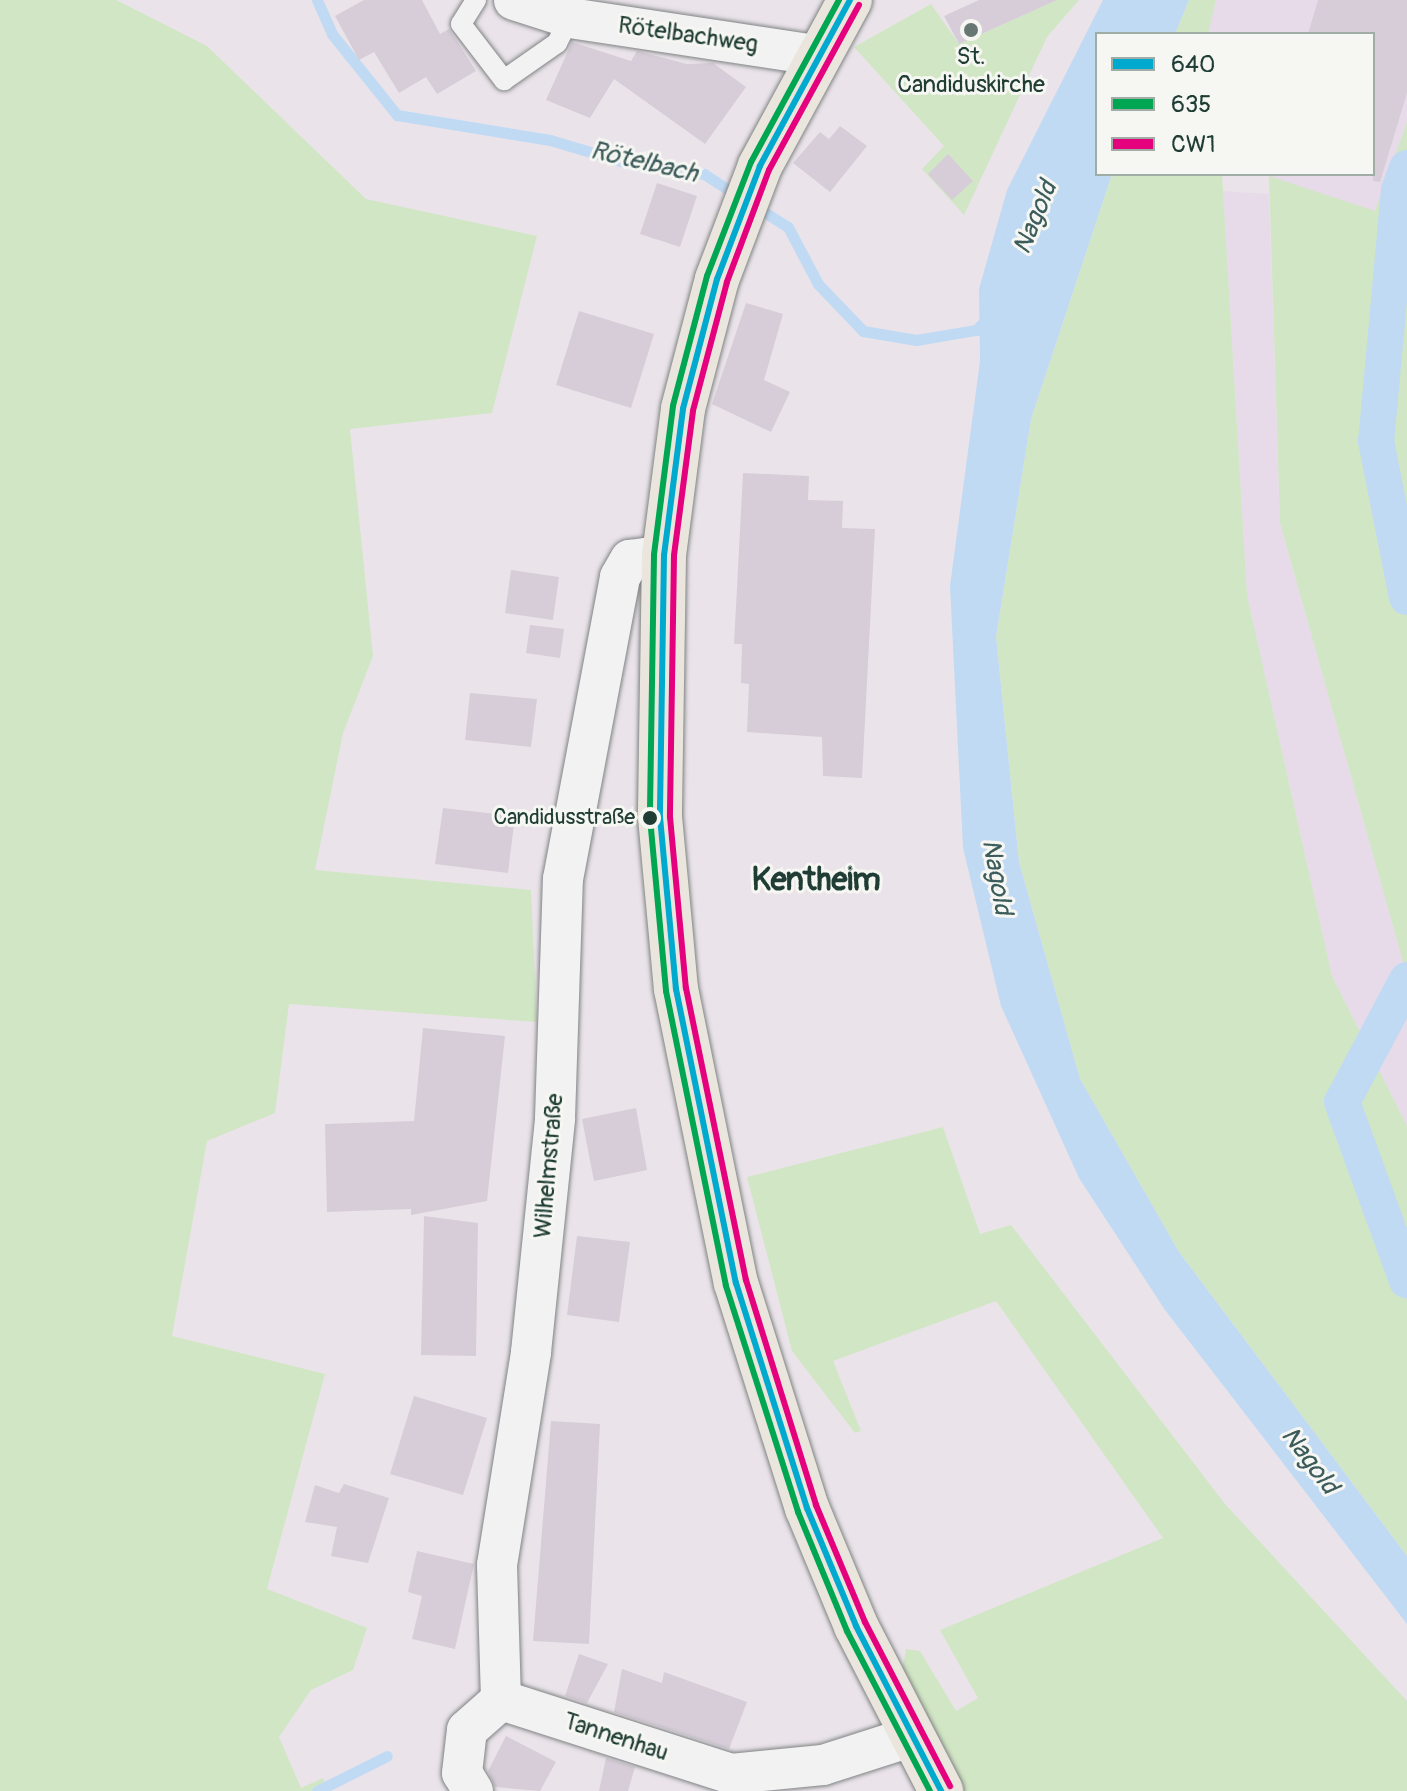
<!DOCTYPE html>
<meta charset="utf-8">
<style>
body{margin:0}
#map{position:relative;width:1407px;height:1791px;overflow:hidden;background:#eae4ea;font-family:Pangolin,sans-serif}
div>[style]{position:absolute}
.built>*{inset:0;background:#e7dbe9}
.green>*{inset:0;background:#d1e6c4}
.water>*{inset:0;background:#c0daf4}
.stream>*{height:11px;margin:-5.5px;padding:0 5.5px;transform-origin:5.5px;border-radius:5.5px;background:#c0daf4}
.canal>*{height:36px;margin:-18px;padding:0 18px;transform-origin:18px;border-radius:18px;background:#c0daf4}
.building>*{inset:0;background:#d6cdd8}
.roads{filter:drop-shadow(0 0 2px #808384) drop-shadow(0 0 2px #808384)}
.lane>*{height:20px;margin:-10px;padding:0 10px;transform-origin:10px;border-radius:10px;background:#f3f2f2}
.street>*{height:40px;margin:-20px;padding:0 20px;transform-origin:20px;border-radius:20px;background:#f3f2f2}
.primary>*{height:44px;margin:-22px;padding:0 22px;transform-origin:22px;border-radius:22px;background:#eae6dd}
.bus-1>*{height:6px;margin:-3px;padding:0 3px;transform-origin:3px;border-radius:3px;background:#00a9ce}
.bus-2>*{height:6px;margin:-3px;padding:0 3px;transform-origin:3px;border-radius:3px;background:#00a651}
.bus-3>*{height:6px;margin:-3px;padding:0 3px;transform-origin:3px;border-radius:3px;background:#e5007d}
.dots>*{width:22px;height:22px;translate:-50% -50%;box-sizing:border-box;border:4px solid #f6f6f2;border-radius:50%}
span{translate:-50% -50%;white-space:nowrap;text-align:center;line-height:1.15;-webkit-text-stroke:6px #f6f6f2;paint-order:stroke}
.bus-label{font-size:22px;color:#1f3d34}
.right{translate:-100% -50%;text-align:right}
.street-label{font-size:24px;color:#1f3d34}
.poi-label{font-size:24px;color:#1f3d34}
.water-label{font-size:26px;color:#3c5c5b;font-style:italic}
.district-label{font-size:32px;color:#1f3d34;font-weight:700}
.legend{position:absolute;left:1095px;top:32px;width:280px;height:144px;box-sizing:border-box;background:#f6f6f2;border:2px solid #a0aca6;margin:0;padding:10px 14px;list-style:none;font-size:24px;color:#1f3d34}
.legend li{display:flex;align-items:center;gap:16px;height:40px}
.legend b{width:40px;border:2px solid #a0aca6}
</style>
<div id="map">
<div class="built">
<div style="clip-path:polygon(1216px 0,1407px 0,1407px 122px,1375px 212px,1262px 174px,1373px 174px,1373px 34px,1208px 34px)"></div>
<div style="clip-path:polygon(1223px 191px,1269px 194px,1280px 523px,1407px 976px,1407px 1126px,1332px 976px,1247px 595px)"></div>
</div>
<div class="green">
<div style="clip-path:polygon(0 0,116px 0,207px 46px,366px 199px,537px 236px,492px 413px,350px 429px,373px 656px,343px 733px,315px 870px,531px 890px,537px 1022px,289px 1004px,275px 1113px,207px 1141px,172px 1336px,325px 1374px,267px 1589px,367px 1628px,353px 1670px,311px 1690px,279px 1737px,301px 1788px,323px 1778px,328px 1791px,0 1791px)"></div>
<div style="clip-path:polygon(1057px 0,1079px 0,1047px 37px,964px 215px,922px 169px,944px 146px,854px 47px,931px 4px,959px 44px)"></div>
<div style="clip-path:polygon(1189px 0,1216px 0,1208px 34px,1175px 34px)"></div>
<div style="clip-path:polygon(1407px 122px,1407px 976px,1280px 523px,1269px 176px,1375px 211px)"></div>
<div style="clip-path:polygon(1112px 174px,1222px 174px,1247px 595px,1332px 976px,1407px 1126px,1407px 1556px,1179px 1252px,1080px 1079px,1019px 862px,996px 637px,1031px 419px)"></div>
<div style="clip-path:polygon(943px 1127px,980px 1234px,1011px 1225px,1225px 1504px,1407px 1701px,1407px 1791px,962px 1791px,901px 1677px,906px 1649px,920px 1651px,956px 1711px,978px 1698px,940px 1630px,1163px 1538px,996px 1301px,833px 1361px,861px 1431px,855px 1433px,792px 1351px,747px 1177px)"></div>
</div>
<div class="water">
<div style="clip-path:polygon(1103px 0,1189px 0,1175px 34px,1097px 34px,1097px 174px,1112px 174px,1031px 419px,996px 637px,1019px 862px,1080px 1079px,1179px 1252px,1407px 1556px,1407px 1624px,1165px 1310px,1079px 1178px,1001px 1006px,963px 848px,950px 586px,980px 361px,979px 289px,1007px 190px)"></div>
</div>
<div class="stream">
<div style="left:317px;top:0;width:37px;rotate:66deg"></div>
<div style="left:332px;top:34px;width:104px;rotate:51.3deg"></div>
<div style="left:397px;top:115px;width:155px;rotate:9.3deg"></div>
<div style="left:550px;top:140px;width:84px;rotate:16.5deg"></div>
<div style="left:631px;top:164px;width:74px;rotate:7.8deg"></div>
<div style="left:704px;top:174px;width:40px;rotate:32.9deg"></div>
<div style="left:753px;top:205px;width:41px;rotate:32.2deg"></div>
<div style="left:788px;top:227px;width:64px;rotate:62.2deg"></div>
<div style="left:818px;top:284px;width:65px;rotate:46.2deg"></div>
<div style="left:863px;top:331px;width:54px;rotate:9.6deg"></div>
<div style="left:916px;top:340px;width:61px;rotate:-9.5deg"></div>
<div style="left:976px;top:330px;width:17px;rotate:-45deg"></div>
<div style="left:317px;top:1791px;width:78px;rotate:-26.6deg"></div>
</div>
<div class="canal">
<div style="left:1407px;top:168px;width:23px;rotate:110deg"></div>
<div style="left:1399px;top:190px;width:252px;rotate:95.2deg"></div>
<div style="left:1376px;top:441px;width:159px;rotate:78.8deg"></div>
<div style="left:1407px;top:980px;width:138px;rotate:118deg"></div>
<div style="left:1342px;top:1102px;width:190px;rotate:70deg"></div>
</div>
<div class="building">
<div style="clip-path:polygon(364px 0,422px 0,440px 34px,449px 29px,476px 71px,437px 94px,426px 77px,399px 93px,374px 52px,359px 60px,335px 16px)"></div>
<div style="clip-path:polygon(979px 0,1057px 0,959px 44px,944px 16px)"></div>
<div style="clip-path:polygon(1318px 0,1407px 0,1407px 93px,1380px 182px,1373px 181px,1373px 34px,1308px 34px)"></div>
<div style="clip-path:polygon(572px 42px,631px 61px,637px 51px,687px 64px,713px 63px,746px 87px,705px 144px,614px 79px,590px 118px,546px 100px)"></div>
<div style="clip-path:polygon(840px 126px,867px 146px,830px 192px,793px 163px,820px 132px,829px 139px)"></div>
<div style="clip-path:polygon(948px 154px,973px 181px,952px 200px,928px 174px)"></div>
<div style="clip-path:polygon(657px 183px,697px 196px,680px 247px,640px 234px)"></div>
<div style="clip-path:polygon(746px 303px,783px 314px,764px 380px,790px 392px,771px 432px,712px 404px)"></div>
<div style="clip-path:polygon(579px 311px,654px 334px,631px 408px,556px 385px)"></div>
<div style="clip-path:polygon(743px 473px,809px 476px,808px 500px,843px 501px,842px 528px,875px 529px,862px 778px,823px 776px,822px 737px,747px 732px,749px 684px,741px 683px,742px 644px,734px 644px)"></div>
<div style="clip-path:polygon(511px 570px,559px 577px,553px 620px,505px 613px)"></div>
<div style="clip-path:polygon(530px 625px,564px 629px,560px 658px,526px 653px)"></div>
<div style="clip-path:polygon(470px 693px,537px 699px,531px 747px,465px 740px)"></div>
<div style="clip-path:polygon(443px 808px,515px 816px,508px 873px,435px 864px)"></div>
<div style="clip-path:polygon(423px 1028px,505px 1036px,487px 1201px,411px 1215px,411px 1209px,327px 1212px,325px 1124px,414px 1121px)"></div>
<div style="clip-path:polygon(636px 1108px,647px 1170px,594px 1181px,582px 1119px)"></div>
<div style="clip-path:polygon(424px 1216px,478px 1223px,476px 1356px,421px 1355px)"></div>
<div style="clip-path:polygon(577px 1236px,630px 1242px,619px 1322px,567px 1315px)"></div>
<div style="clip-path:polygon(414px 1396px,487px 1418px,463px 1495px,390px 1474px)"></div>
<div style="clip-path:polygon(551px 1421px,600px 1424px,589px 1644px,533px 1641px)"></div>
<div style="clip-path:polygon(344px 1484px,389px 1498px,368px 1563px,331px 1556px,337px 1527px,305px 1522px,315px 1485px,339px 1493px)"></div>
<div style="clip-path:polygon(417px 1551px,474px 1564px,455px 1649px,412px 1639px,422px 1596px,408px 1592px)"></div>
<div style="clip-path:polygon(579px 1654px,608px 1664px,587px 1703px,565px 1696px)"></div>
<div style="clip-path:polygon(622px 1669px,662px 1683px,664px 1672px,747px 1702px,729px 1749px,614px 1712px)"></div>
<div style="clip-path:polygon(506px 1736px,556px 1762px,540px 1791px,495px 1787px,488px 1771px)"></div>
<div style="clip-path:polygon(606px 1758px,635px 1767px,628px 1791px,599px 1791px)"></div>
</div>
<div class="roads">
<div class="lane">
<div style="left:476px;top:0;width:28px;rotate:122deg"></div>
<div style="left:461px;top:24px;width:71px;rotate:52.5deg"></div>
<div style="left:504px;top:80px;width:65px;rotate:-34.9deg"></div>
<div style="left:557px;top:43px;width:28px;rotate:-63deg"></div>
</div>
<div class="street">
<div style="left:514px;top:0;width:59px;rotate:17.8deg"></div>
<div style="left:570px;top:18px;width:248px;rotate:8.6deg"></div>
<div style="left:501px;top:1700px;width:242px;rotate:17.8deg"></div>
<div style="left:731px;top:1774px;width:92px;rotate:-5.6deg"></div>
<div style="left:823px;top:1765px;width:91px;rotate:-17.8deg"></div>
<div style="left:473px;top:1791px;width:21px;rotate:-121deg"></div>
<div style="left:462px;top:1773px;width:43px;rotate:-83.4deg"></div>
<div style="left:467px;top:1730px;width:45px;rotate:-41.4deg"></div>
<div style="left:501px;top:1700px;width:135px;rotate:-91.7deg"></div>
<div style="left:497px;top:1565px;width:216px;rotate:-80.9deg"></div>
<div style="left:531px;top:1352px;width:235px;rotate:-84.1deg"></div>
<div style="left:555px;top:1118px;width:239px;rotate:-88.1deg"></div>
<div style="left:563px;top:879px;width:307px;rotate:-79.3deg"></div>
<div style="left:620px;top:577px;width:20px;rotate:-60deg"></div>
<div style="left:630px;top:560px;width:34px;rotate:-8deg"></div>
</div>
<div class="primary">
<div style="left:850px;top:0;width:189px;rotate:118.5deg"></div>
<div style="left:760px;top:166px;width:121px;rotate:110.8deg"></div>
<div style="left:717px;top:279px;width:134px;rotate:104.7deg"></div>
<div style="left:683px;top:409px;width:147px;rotate:97.4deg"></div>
<div style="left:664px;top:555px;width:262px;rotate:90.9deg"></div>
<div style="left:660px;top:817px;width:173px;rotate:84.7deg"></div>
<div style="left:676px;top:989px;width:300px;rotate:78.5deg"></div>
<div style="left:736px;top:1283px;width:236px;rotate:72.5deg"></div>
<div style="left:807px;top:1508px;width:128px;rotate:67.4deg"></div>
<div style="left:856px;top:1626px;width:186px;rotate:62.7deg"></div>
</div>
</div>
<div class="bus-1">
<div style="left:850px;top:0;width:189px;rotate:118.5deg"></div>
<div style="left:760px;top:166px;width:121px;rotate:110.8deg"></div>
<div style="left:717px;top:279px;width:134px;rotate:104.7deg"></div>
<div style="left:683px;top:409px;width:147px;rotate:97.4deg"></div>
<div style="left:664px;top:555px;width:262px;rotate:90.9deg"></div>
<div style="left:660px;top:817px;width:173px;rotate:84.7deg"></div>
<div style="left:676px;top:989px;width:300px;rotate:78.5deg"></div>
<div style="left:736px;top:1283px;width:236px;rotate:72.5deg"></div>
<div style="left:807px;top:1508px;width:128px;rotate:67.4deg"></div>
<div style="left:856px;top:1626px;width:186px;rotate:62.7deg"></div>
</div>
<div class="bus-2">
<div style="left:839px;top:0;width:184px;rotate:118.5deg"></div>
<div style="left:751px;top:162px;width:122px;rotate:111.1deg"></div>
<div style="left:707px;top:276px;width:134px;rotate:104.7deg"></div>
<div style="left:673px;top:406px;width:150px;rotate:97.3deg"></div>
<div style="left:654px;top:555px;width:263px;rotate:90.9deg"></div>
<div style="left:650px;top:818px;width:174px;rotate:84.7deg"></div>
<div style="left:666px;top:991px;width:301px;rotate:78.5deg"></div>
<div style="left:726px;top:1286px;width:237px;rotate:72.3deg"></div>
<div style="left:798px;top:1512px;width:129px;rotate:67.6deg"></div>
<div style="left:847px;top:1631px;width:180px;rotate:62.6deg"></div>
</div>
<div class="bus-3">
<div style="left:859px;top:5px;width:188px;rotate:118.6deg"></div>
<div style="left:769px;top:170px;width:120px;rotate:110.6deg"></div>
<div style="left:727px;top:282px;width:133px;rotate:104.8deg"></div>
<div style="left:693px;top:411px;width:146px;rotate:97.5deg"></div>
<div style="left:674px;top:556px;width:261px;rotate:90.9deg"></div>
<div style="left:670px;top:817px;width:172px;rotate:84.7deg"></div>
<div style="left:686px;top:988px;width:298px;rotate:78.4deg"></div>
<div style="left:746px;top:1280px;width:236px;rotate:72.7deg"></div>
<div style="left:816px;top:1505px;width:127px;rotate:67.3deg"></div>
<div style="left:865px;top:1622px;width:185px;rotate:62.6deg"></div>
</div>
<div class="dots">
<div style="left:971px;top:30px;background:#667774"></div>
<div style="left:650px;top:818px;background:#1f3d34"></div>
</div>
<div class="bus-label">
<span class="right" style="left:635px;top:818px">Candidusstraße</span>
</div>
<div class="street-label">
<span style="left:688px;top:35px;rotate:8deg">Rötelbachweg</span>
<span style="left:549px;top:1166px;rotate:-85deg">Wilhelmstraße</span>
<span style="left:616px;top:1737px;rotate:18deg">Tannenhau</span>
</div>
<div class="poi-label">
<span style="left:971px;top:71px">St.<br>Candiduskirche</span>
</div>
<div class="water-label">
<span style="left:644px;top:163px;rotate:13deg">Rötelbach</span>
<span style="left:1036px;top:218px;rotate:-68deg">Nagold</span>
<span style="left:996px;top:877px;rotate:80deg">Nagold</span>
<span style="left:1309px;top:1461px;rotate:53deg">Nagold</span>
</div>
<div class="district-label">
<span style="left:816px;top:880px">Kentheim</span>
</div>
<ul class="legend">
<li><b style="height:10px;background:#00a9ce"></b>640</li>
<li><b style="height:10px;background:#00a651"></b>635</li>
<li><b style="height:10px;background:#e5007d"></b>CW1</li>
</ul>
</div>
